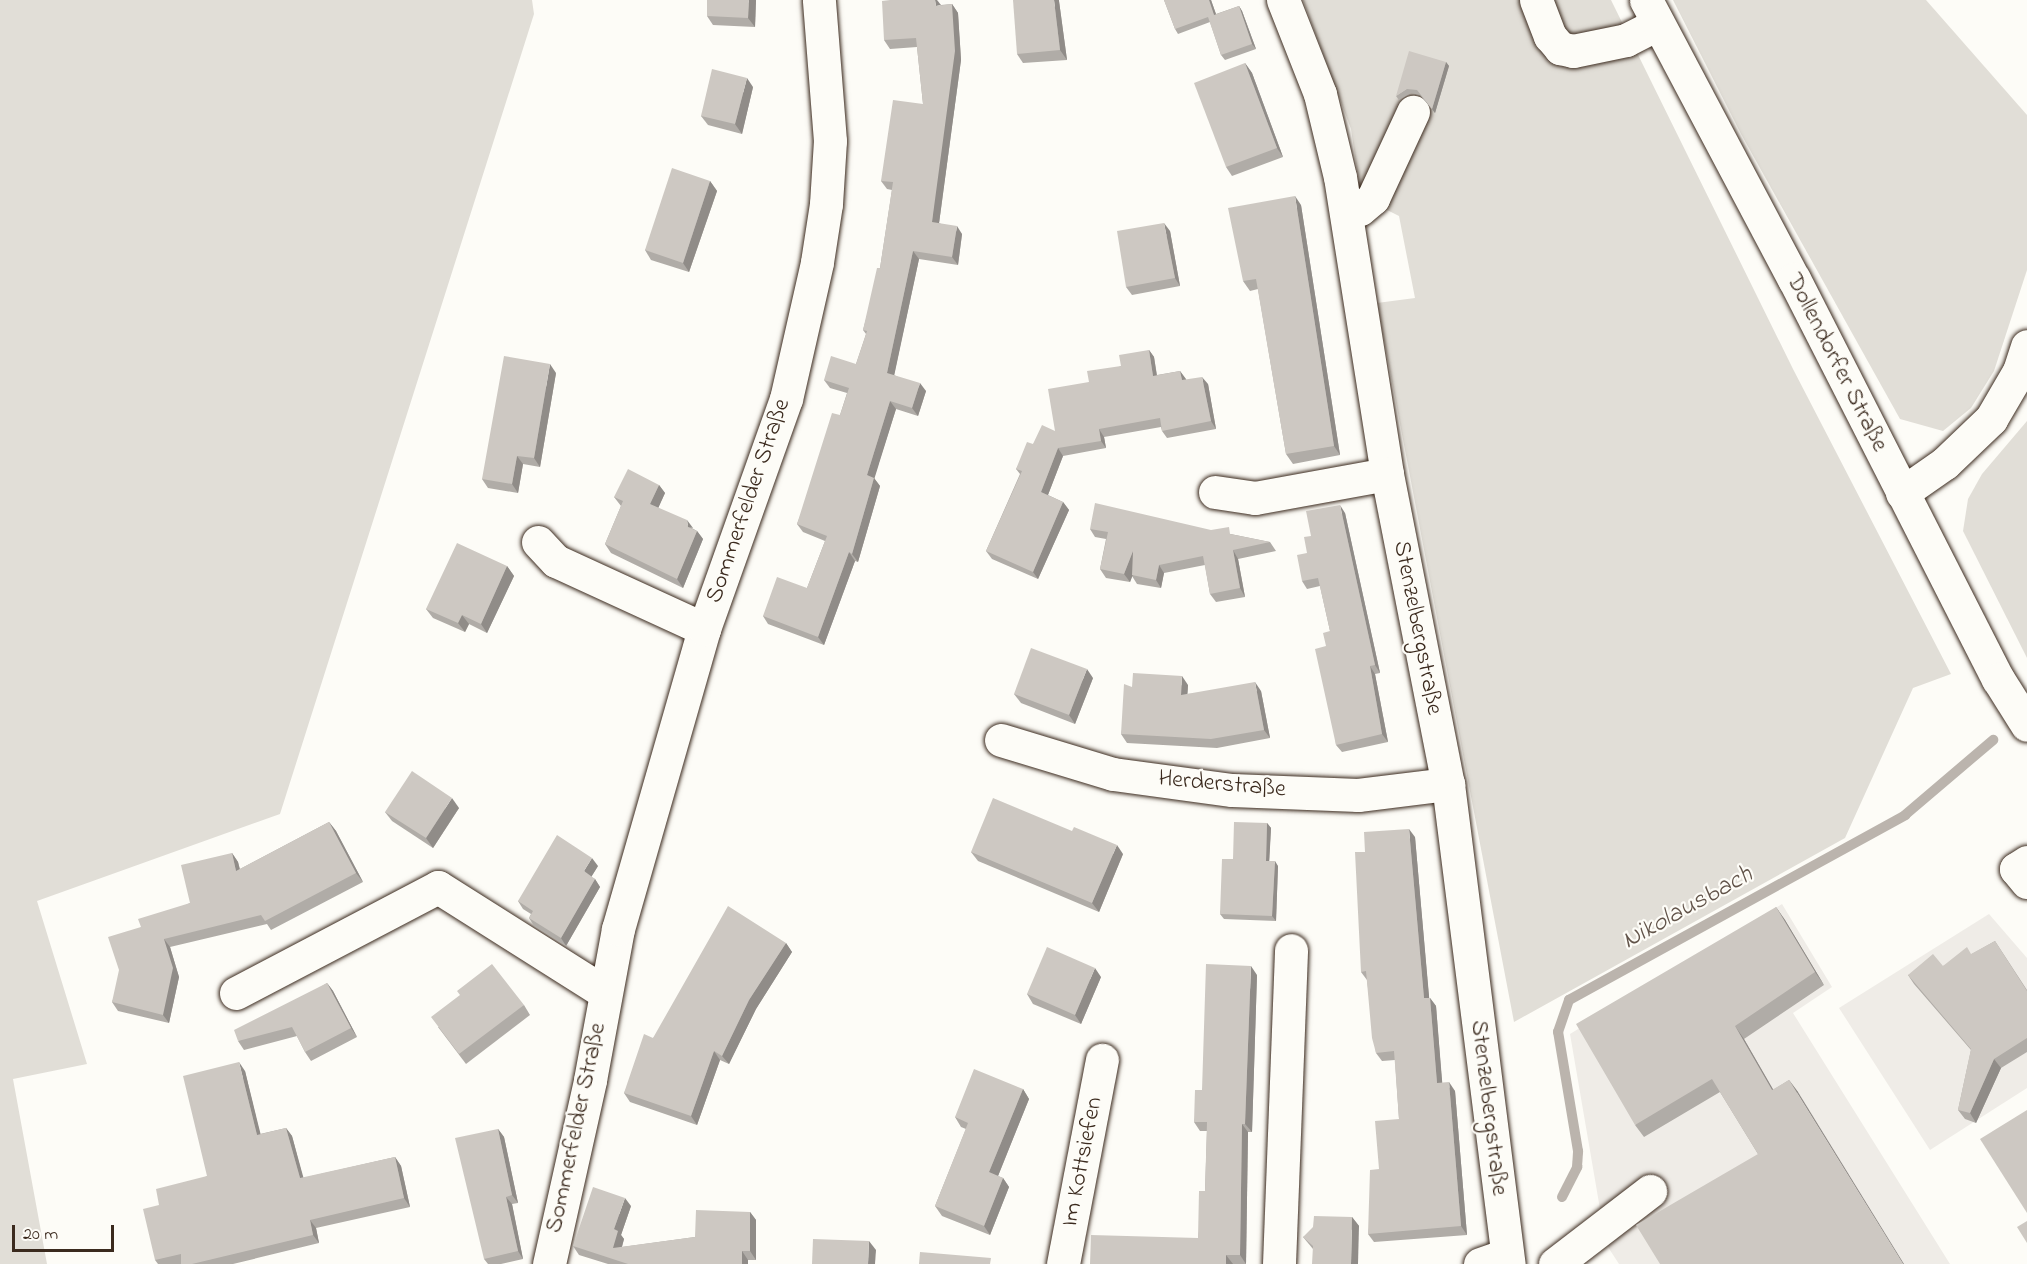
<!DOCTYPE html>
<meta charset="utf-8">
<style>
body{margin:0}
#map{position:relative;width:2027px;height:1264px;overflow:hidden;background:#fdfcf7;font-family:"Indie Flower",sans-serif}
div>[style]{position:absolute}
.built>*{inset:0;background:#efece7}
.green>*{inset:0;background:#e1ded7}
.stream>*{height:10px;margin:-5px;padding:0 5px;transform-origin:5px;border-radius:5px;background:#bbb4ad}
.roads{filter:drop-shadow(0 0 2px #3b2a1e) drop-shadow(0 0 2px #3b2a1e)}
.minor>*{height:33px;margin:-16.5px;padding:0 16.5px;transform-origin:16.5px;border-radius:16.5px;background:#fdfcf7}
.major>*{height:33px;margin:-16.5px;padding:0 16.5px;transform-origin:16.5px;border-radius:16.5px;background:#fdfcf7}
.wall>*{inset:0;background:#b0aca7}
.shaded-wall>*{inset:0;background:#908c88}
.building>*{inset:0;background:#cdc8c2}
span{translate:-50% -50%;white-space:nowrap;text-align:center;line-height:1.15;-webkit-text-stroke:4.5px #fdfcf7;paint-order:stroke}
.street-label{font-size:24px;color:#3b2a1e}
.water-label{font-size:26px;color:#615349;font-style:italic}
.scale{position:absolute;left:12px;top:1225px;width:102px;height:27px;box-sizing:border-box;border:3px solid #3b2a1e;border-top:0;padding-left:8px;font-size:18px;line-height:21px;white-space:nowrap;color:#3b2a1e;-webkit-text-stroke:4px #fdfcf7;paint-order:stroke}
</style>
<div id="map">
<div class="built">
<div style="clip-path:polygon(1782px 904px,1832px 987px,1793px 1013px,1950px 1264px,1619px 1264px,1606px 1244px,1570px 1034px)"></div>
<div style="clip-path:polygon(1989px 914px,2027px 958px,2027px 1088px,1930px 1150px,1839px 1008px)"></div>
</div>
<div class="green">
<div style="clip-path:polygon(0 0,532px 0,534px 14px,280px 814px,37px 901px,87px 1064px,13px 1079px,47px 1264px,0 1264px)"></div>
<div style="clip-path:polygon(1303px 0,1611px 0,1793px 369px,1951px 674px,1913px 688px,1845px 838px,1514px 1022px,1377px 303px,1415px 298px,1399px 216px,1361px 197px,1351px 129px)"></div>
<div style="clip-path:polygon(1673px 0,1926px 0,2027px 115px,2027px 270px,1994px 371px,1971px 408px,1943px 431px,1900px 419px,1741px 134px)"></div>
<div style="clip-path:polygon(2027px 421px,2027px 658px,1963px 531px,1968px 499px,1982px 474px)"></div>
</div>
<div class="stream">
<div style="left:1562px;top:1197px;width:34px;rotate:-63deg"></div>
<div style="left:1577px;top:1167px;width:16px;rotate:-86deg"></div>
<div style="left:1578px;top:1151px;width:121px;rotate:-99.5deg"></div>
<div style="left:1558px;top:1032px;width:34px;rotate:-71deg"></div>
<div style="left:1569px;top:1000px;width:384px;rotate:-28.8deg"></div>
<div style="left:1905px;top:815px;width:116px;rotate:-40.4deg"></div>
</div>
<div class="roads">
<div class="minor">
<div style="left:1283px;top:0;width:101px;rotate:68.5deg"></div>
<div style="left:1320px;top:94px;width:85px;rotate:76.5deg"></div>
<div style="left:1340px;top:177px;width:301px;rotate:81deg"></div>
<div style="left:1387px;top:474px;width:316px;rotate:78.9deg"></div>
<div style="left:1448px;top:784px;width:484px;rotate:82.8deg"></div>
<div style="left:1536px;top:0;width:39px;rotate:69deg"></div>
<div style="left:1550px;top:36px;width:16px;rotate:50deg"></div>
<div style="left:1560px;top:48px;width:13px;rotate:13deg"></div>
<div style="left:1573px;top:51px;width:54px;rotate:-11.7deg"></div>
<div style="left:1626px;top:40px;width:36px;rotate:-27deg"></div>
<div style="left:1346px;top:212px;width:14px;rotate:-12deg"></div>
<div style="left:1360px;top:209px;width:17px;rotate:-40deg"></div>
<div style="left:1373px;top:198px;width:95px;rotate:-65.1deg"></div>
<div style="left:1215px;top:492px;width:40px;rotate:8.5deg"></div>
<div style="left:1255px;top:498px;width:134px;rotate:-10.3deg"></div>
<div style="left:1902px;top:493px;width:52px;rotate:-34.9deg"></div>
<div style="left:1945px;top:463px;width:64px;rotate:-43.7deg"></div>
<div style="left:1991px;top:419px;width:56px;rotate:-59.7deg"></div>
<div style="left:2019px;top:371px;width:26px;rotate:-72deg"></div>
<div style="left:538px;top:542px;width:26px;rotate:47deg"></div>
<div style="left:556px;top:561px;width:163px;rotate:24.7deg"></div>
<div style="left:1001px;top:740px;width:117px;rotate:16.9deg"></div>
<div style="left:1113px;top:774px;width:120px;rotate:7.7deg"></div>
<div style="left:1232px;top:790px;width:126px;rotate:2.3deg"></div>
<div style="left:1358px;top:795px;width:91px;rotate:-7deg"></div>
<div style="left:2027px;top:862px;width:13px;rotate:148deg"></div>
<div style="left:2016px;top:869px;width:17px;rotate:50deg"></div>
<div style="left:236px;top:993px;width:228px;rotate:-27.7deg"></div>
<div style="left:438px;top:887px;width:196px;rotate:32.3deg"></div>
<div style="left:549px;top:1264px;width:189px;rotate:-77.4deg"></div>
<div style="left:590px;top:1080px;width:154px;rotate:-79.5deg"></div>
<div style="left:618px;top:929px;width:312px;rotate:-74deg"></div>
<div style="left:704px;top:629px;width:244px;rotate:-70.4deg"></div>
<div style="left:786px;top:399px;width:140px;rotate:-77.2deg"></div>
<div style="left:817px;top:262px;width:59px;rotate:-81.2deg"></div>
<div style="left:826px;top:204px;width:63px;rotate:-86.4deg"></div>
<div style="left:830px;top:141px;width:141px;rotate:-94.5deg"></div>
<div style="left:1063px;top:1264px;width:208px;rotate:-79.2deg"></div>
<div style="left:1279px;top:1264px;width:314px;rotate:-87.8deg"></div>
<div style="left:1480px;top:1264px;width:28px;rotate:-19deg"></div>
<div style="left:1555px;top:1264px;width:120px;rotate:-37.5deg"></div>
</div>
<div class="major">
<div style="left:1646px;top:0;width:316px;rotate:62.1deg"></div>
<div style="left:1794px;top:279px;width:449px;rotate:63deg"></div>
<div style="left:1998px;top:679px;width:54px;rotate:57.8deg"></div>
</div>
</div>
<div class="wall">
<div style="clip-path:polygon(756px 0,755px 27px,713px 25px,707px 16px)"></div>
<div style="clip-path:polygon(1164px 0,1211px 0,1216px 14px,1239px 6px,1242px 11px,1256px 49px,1225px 60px,1221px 55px,1210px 22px,1178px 34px,1175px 29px)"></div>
<div style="clip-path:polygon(1059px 1px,1067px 60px,1023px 63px,1017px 54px)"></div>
<div style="clip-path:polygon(952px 4px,958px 13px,961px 60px,939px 223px,962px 234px,958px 265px,919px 259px,894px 375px,926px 391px,918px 416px,896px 409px,874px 478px,880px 486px,858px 562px,855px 561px,824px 645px,768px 624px,763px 616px,807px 588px,825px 541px,803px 532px,797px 524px,840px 415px,847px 393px,830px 388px,824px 380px,856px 364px,866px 334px,863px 330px,880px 268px,892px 190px,887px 189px,881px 181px,923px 104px,917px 47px,890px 49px,884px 40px,941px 5px)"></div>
<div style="clip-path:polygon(1446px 62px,1449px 66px,1435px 113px,1420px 95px,1411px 93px,1399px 100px,1396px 96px)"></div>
<div style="clip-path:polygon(1245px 63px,1252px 73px,1283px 157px,1232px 176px,1226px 167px)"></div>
<div style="clip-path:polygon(753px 87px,742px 134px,708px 125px,701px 116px)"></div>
<div style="clip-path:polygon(710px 181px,717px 191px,689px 272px,651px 260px,645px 250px)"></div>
<div style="clip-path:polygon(1301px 205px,1340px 455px,1293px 464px,1286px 454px,1258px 289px,1250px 291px,1243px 281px)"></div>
<div style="clip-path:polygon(1170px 231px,1180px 286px,1132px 295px,1126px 287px)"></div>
<div style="clip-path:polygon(1149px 350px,1154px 357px,1157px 375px,1180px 371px,1186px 380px,1208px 384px,1216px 429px,1167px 438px,1162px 431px,1161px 427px,1104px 437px,1106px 448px,1063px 456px,1048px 495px,1063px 502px,1069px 510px,1038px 579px,992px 559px,986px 551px,1020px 474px,1016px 469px,1033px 444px,1055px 431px,1089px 382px,1121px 366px)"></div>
<div style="clip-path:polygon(556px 373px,540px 467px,523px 464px,518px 493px,488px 488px,482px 479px)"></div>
<div style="clip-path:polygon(659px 485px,665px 493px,658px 508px,697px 531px,703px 539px,683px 588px,611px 553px,605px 544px,621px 506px,614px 497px)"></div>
<div style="clip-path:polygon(1345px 513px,1380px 673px,1375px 674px,1388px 742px,1342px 752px,1336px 745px,1326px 646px,1330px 631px,1320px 586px,1307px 589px,1302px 581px,1311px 536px)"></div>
<div style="clip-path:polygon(1090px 529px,1211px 530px,1270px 542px,1276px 551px,1238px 559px,1245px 597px,1216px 602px,1210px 594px,1205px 565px,1164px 573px,1161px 588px,1137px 584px,1132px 576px,1130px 582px,1106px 578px,1100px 569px,1106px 539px,1095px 537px)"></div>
<div style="clip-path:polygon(507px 566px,514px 576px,487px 633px,469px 624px,465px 632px,433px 618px,426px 609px)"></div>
<div style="clip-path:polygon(1093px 678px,1075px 724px,1021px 703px,1014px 694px)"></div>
<div style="clip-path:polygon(1188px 685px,1187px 694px,1261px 691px,1270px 738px,1217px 748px,1127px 743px,1121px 734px,1132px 687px)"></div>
<div style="clip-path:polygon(459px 808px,433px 848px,392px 821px,385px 812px)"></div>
<div style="clip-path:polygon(329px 822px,336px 831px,363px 882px,271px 930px,267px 924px,170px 947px,179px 977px,169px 1023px,118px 1011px,112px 1002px,141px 927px,190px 903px,232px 853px,238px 862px,240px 869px)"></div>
<div style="clip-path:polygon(1267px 823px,1271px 828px,1269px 861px,1278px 866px,1276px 921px,1224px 919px,1220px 914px,1233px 859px)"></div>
<div style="clip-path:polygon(1415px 837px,1429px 998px,1430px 998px,1436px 1006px,1442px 1083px,1455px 1091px,1467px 1235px,1374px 1242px,1368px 1234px,1379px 1169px,1399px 1119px,1395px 1060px,1382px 1061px,1376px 1053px,1367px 980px,1361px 972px,1365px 852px)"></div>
<div style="clip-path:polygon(971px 852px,1123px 854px,1099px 912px,978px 861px)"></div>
<div style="clip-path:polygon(598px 866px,591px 877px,595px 879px,600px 887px,566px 946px,534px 926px,529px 918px,531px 914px,523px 909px,518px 901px)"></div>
<div style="clip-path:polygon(1776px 907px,1785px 920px,1824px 985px,1744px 1039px,1773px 1090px,1789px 1080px,1798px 1092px,1758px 1154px,1720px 1092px,1644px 1137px,1635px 1125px)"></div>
<div style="clip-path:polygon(1995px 941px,2027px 990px,2027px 1052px,2001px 1068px,1976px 1123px,1965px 1119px,1958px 1110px,1971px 1050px,1914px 984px,1908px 975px,1943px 966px,1972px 954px)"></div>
<div style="clip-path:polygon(786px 943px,792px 952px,756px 1009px,729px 1064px,720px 1060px,697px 1125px,630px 1102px,624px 1093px,653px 1038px)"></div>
<div style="clip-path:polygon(1257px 975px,1252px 1132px,1248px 1132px,1246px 1264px,1090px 1264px,1198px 1238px,1205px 1191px,1207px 1131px,1200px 1131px,1194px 1122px,1202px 1090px)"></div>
<div style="clip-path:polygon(1101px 977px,1081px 1024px,1033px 1004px,1027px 994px)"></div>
<div style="clip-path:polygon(327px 983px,333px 991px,357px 1037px,311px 1061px,305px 1052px,297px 1036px,244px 1050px,238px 1041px)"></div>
<div style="clip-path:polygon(524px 1005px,530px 1015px,466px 1064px,438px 1027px)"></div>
<div style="clip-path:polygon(245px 1071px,260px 1134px,286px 1128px,292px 1136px,303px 1178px,395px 1157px,401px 1166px,410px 1207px,316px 1228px,319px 1243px,233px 1264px,158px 1264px,155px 1260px,159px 1205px,207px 1176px)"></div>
<div style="clip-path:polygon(1023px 1089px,1029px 1099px,998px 1176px,1003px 1178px,1009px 1187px,990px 1235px,942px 1216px,935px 1206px,966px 1129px,961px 1127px,955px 1117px)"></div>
<div style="clip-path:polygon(498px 1129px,504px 1137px,518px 1203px,512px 1204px,523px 1259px,501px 1264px,488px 1264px,484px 1259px)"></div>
<div style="clip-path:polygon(631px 1206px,621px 1235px,624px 1239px,622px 1247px,695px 1237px,750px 1212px,756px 1220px,756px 1260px,748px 1260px,748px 1264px,608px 1264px,579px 1255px,573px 1246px)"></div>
<div style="clip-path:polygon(1352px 1217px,1359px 1226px,1313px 1249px,1303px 1237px)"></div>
</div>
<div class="shaded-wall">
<div style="clip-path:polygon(749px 0,756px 0,755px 27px,748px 18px)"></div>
<div style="clip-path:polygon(935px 0,937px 0,941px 5px,936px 6px)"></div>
<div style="clip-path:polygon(1054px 0,1059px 0,1059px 1px,1067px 60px,1060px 50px)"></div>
<div style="clip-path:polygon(1209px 0,1211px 0,1218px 20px,1214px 15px)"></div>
<div style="clip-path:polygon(952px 4px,958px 13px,961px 60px,938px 231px,932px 222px)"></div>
<div style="clip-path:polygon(1239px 6px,1242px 11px,1256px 49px,1252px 44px)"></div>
<div style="clip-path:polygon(1446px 62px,1449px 66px,1435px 113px,1432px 109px)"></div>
<div style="clip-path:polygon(1245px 63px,1252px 73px,1283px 157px,1277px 148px)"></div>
<div style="clip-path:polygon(747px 78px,753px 87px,742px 134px,735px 124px)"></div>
<div style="clip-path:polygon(710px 181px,717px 191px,689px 272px,683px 263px)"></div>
<div style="clip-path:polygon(1295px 196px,1301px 205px,1340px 455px,1334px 446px)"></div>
<div style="clip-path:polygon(1164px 223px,1170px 231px,1180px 286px,1175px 278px)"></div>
<div style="clip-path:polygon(957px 226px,962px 234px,958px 265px,952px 257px)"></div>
<div style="clip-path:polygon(913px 251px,919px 259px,893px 381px,887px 373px)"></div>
<div style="clip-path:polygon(1149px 350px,1154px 357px,1158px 384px,1153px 376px)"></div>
<div style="clip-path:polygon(550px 364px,556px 373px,540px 467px,534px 458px)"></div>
<div style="clip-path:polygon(1180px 371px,1186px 379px,1188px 388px,1182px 380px)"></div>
<div style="clip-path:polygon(1202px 377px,1208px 384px,1216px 429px,1211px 421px)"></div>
<div style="clip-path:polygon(920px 383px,926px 391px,918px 416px,912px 408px)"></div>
<div style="clip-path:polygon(890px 401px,896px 409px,873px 483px,867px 475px)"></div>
<div style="clip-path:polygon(1099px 429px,1104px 437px,1106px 448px,1101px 441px)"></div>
<div style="clip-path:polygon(1058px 448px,1063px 456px,1046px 500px,1041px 492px)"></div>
<div style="clip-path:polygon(517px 456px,523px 464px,518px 493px,512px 484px)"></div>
<div style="clip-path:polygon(874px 478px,880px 486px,858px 562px,852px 554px)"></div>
<div style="clip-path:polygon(659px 485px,665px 493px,656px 513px,650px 504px)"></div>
<div style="clip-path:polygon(1063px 502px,1069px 510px,1038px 579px,1033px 572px)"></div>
<div style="clip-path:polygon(1340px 505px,1345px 513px,1380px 673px,1375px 665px)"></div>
<div style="clip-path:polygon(687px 520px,693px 528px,688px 527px)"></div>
<div style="clip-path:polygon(697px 531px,703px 539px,683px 588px,677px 579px)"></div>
<div style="clip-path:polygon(1233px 550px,1238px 559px,1245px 597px,1240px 588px)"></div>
<div style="clip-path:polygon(1133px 551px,1139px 560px,1130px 582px,1124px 574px)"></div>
<div style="clip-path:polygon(849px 552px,855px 561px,824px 645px,818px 637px)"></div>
<div style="clip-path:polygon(1159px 565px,1164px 573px,1161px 588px,1156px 580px)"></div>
<div style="clip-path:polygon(507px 566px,514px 576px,487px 633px,481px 624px)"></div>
<div style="clip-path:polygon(462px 615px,469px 624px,465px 632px,458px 623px)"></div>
<div style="clip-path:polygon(1370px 666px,1375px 674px,1388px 742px,1382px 734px)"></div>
<div style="clip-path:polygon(1087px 669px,1093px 678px,1075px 724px,1069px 715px)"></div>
<div style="clip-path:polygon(1182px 676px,1188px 685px,1187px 704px,1181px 695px)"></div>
<div style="clip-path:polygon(1255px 682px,1261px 691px,1270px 738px,1264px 730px)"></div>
<div style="clip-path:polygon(452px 798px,459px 808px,433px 848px,426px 838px)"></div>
<div style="clip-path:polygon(329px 822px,336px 831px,363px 882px,356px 873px)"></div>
<div style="clip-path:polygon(1267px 823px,1271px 828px,1269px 866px,1266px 861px)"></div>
<div style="clip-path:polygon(1409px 829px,1415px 837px,1430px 1007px,1424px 998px)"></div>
<div style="clip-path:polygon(1117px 845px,1123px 854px,1099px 912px,1092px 903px)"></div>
<div style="clip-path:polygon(232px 853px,238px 862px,242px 880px,236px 871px)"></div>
<div style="clip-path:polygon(592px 858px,598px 866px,590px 879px,584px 871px)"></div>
<div style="clip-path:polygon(1275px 861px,1278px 866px,1276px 921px,1272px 916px)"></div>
<div style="clip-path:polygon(595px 879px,600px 887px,566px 946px,561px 938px)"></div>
<div style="clip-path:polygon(1776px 907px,1785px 920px,1824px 985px,1815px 972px)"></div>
<div style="clip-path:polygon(164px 939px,170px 947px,179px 977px,169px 1023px,163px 1015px)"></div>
<div style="clip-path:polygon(786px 943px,792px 952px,756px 1009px,729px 1064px,722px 1056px,749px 1000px)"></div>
<div style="clip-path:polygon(1251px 966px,1257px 975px,1252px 1132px,1245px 1124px)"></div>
<div style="clip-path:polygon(1095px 968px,1101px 977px,1081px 1024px,1075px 1015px)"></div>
<div style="clip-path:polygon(327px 983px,333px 991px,357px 1037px,351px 1028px)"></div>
<div style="clip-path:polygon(1430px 998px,1436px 1006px,1443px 1092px,1437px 1083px)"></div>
<div style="clip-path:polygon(1735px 1026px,1744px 1039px,1781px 1103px,1772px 1090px)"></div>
<div style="clip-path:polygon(714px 1051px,720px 1060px,697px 1125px,691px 1116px)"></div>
<div style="clip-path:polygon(1994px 1059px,2001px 1068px,1976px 1123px,1970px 1113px)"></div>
<div style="clip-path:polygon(239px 1062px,245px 1071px,263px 1144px,257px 1135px)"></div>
<div style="clip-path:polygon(1789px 1080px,1798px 1092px,1904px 1264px,1903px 1264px)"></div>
<div style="clip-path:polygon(1449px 1082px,1455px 1091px,1467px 1235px,1461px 1226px)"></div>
<div style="clip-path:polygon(1023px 1089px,1029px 1099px,996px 1181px,989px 1172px)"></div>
<div style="clip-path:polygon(1242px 1124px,1248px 1132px,1246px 1264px,1240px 1255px)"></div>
<div style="clip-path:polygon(286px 1128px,292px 1136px,306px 1187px,300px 1178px)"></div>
<div style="clip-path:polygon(498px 1129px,504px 1137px,518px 1203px,512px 1195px)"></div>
<div style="clip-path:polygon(395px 1157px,401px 1166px,410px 1207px,404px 1198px)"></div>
<div style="clip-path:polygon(1003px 1178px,1009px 1187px,990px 1235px,984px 1226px)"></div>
<div style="clip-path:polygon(506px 1197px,512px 1204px,523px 1259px,518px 1251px)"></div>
<div style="clip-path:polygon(625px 1198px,631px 1206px,621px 1235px,624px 1239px,619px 1257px,613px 1248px,614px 1229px)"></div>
<div style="clip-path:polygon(750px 1212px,756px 1220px,756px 1260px,750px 1251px)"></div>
<div style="clip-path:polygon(1352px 1217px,1359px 1226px,1358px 1264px,1351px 1264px)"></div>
<div style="clip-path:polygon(310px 1220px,316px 1228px,319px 1243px,313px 1235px)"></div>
<div style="clip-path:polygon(869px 1241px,876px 1250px,875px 1264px,868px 1264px)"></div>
<div style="clip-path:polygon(742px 1251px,748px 1260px,748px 1264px,742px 1264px)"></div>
<div style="clip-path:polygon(1226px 1255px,1233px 1264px,1226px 1264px)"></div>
</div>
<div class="building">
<div style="clip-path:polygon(707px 0,749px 0,748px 18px,707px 16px)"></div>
<div style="clip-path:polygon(890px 0,935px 0,936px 6px,952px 4px,955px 51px,932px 222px,957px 226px,952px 257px,913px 251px,887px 373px,920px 383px,912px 408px,890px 401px,867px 475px,874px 478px,852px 554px,849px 552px,818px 637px,763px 616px,777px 577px,807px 588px,827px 536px,797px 524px,832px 413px,840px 415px,849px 388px,824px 380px,831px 356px,856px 364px,867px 331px,863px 330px,877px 268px,880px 268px,893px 182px,881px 181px,893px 100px,923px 104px,916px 38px,884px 40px,882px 1px)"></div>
<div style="clip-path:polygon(1013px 0,1054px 0,1060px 50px,1017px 54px)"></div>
<div style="clip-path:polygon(1164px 0,1209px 0,1214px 15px,1239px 6px,1252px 44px,1221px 55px,1208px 17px,1175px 29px)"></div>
<div style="clip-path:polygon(1409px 51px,1446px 62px,1432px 109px,1417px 90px,1407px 89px,1396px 96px)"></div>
<div style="clip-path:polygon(1245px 63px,1277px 148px,1226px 167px,1194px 83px)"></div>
<div style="clip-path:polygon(712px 69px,747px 78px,735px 124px,701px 116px)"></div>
<div style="clip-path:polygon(672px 168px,710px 181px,683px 263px,645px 250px)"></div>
<div style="clip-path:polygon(1295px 196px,1334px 446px,1286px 454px,1256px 279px,1243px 281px,1228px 208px)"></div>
<div style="clip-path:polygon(1164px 223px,1175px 278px,1126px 287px,1117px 231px)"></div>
<div style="clip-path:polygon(1149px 350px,1153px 376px,1180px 371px,1182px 380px,1202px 377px,1211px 421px,1162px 431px,1160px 418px,1099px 429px,1101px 441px,1058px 448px,1041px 492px,1063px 502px,1033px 572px,986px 551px,1022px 471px,1016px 469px,1027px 442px,1033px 444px,1042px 425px,1055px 431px,1048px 389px,1089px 382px,1087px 371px,1121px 366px,1119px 355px)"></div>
<div style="clip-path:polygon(504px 356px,550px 364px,534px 458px,517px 456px,512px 484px,482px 479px)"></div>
<div style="clip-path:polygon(628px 469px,659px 485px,650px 504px,687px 520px,688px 527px,697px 531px,677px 579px,605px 544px,623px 501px,614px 497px)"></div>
<div style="clip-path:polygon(1095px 503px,1211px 530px,1229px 527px,1230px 534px,1270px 542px,1233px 550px,1240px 588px,1210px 594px,1203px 556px,1159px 565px,1156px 580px,1132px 575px,1133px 551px,1124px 574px,1100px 569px,1108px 532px,1090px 529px)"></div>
<div style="clip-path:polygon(1340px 505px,1375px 665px,1370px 666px,1382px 734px,1336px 745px,1315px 649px,1326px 646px,1323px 633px,1330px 631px,1318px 578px,1302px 581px,1297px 555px,1307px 553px,1304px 537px,1311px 536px,1306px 511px)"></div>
<div style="clip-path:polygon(457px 543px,507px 566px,481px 624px,462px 615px,458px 623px,426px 609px)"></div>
<div style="clip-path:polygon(1031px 648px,1087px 669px,1069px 715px,1014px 694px)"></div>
<div style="clip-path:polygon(1133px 673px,1182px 676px,1181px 695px,1255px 682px,1264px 730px,1211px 739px,1121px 734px,1124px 684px,1132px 687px)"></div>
<div style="clip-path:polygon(412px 771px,452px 798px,426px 838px,385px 812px)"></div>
<div style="clip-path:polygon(993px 798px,1072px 831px,1074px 827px,1117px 845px,1092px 903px,971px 852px)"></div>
<div style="clip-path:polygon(329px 822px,356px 873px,265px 921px,261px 915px,164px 939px,173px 968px,163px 1015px,112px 1002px,119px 970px,108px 937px,141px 927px,138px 919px,190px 903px,181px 865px,232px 853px,236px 871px)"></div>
<div style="clip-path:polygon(1234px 822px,1267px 823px,1266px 861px,1275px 861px,1272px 916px,1220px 914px,1222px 859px,1233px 859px)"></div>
<div style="clip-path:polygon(1409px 829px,1424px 998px,1430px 998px,1437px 1083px,1449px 1082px,1461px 1226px,1368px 1234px,1370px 1170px,1379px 1169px,1375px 1121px,1399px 1119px,1394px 1051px,1376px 1053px,1372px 1038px,1366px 971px,1361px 972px,1355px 852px,1365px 852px,1364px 832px)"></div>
<div style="clip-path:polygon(557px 835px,592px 858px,584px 871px,595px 879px,561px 938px,529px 918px,533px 911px,518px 901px)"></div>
<div style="clip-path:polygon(728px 906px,786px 943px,749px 1000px,722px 1056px,714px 1051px,691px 1116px,624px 1093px,644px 1034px,653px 1038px)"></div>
<div style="clip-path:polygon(1776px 907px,1815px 972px,1735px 1026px,1772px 1090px,1789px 1080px,1903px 1264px,1660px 1264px,1636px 1225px,1758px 1154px,1712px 1079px,1635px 1125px,1576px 1024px)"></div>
<div style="clip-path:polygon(1995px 941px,2027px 991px,2027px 1038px,1994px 1059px,1970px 1113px,1958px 1110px,1971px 1049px,1908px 975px,1933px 954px,1943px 966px,1967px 947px,1971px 954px)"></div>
<div style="clip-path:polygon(1047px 947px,1095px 968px,1075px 1015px,1027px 994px)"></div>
<div style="clip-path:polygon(492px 964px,524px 1005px,459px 1054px,431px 1017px,460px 995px,457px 991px)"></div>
<div style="clip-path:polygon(1206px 964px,1251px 966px,1245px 1124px,1242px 1124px,1240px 1255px,1226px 1255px,1226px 1264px,1090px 1264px,1091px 1235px,1198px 1238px,1199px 1191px,1205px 1191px,1207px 1122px,1194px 1122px,1195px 1090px,1202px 1090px)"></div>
<div style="clip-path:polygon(327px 983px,351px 1028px,305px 1052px,292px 1027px,238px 1041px,234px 1030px)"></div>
<div style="clip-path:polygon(239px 1062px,257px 1135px,286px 1128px,300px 1178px,395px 1157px,404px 1198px,310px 1220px,313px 1235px,192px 1264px,181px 1264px,181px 1254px,155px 1260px,143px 1209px,159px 1205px,156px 1189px,207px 1176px,183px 1076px)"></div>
<div style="clip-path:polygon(974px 1069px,1023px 1089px,989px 1172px,1003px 1178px,984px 1226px,935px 1206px,968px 1123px,955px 1117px)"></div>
<div style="clip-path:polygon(2027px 1110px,2027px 1213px,1980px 1139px)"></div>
<div style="clip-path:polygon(498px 1129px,512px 1195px,506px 1197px,518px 1251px,484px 1259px,455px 1138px)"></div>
<div style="clip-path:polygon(593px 1187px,625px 1198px,614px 1229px,618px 1231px,613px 1248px,695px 1237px,696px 1210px,750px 1212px,750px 1251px,742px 1251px,742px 1264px,628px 1264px,573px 1246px)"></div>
<div style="clip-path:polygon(1314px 1216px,1352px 1217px,1351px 1264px,1312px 1264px,1313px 1246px,1303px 1237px,1313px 1227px)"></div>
<div style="clip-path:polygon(2027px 1221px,2027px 1243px,2017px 1227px)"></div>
<div style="clip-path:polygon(813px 1239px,869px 1241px,868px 1264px,812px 1264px)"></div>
<div style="clip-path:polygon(920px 1252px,991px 1258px,990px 1264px,919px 1264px)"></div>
</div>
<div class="street-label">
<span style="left:1836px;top:363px;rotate:63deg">Dollendorfer Straße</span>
<span style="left:749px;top:501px;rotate:-71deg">Sommerfelder Straße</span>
<span style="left:1417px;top:628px;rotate:79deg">Stenzelbergstraße</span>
<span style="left:1222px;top:785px;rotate:5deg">Herderstraße</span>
<span style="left:1488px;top:1108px;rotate:83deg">Stenzelbergstraße</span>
<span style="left:577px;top:1128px;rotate:-78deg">Sommerfelder Straße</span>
<span style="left:1083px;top:1162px;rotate:-79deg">Im Kottsiefen</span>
</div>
<div class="water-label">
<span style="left:1688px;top:909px;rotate:-29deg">Nikolausbach</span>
</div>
<div class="scale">20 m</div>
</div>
